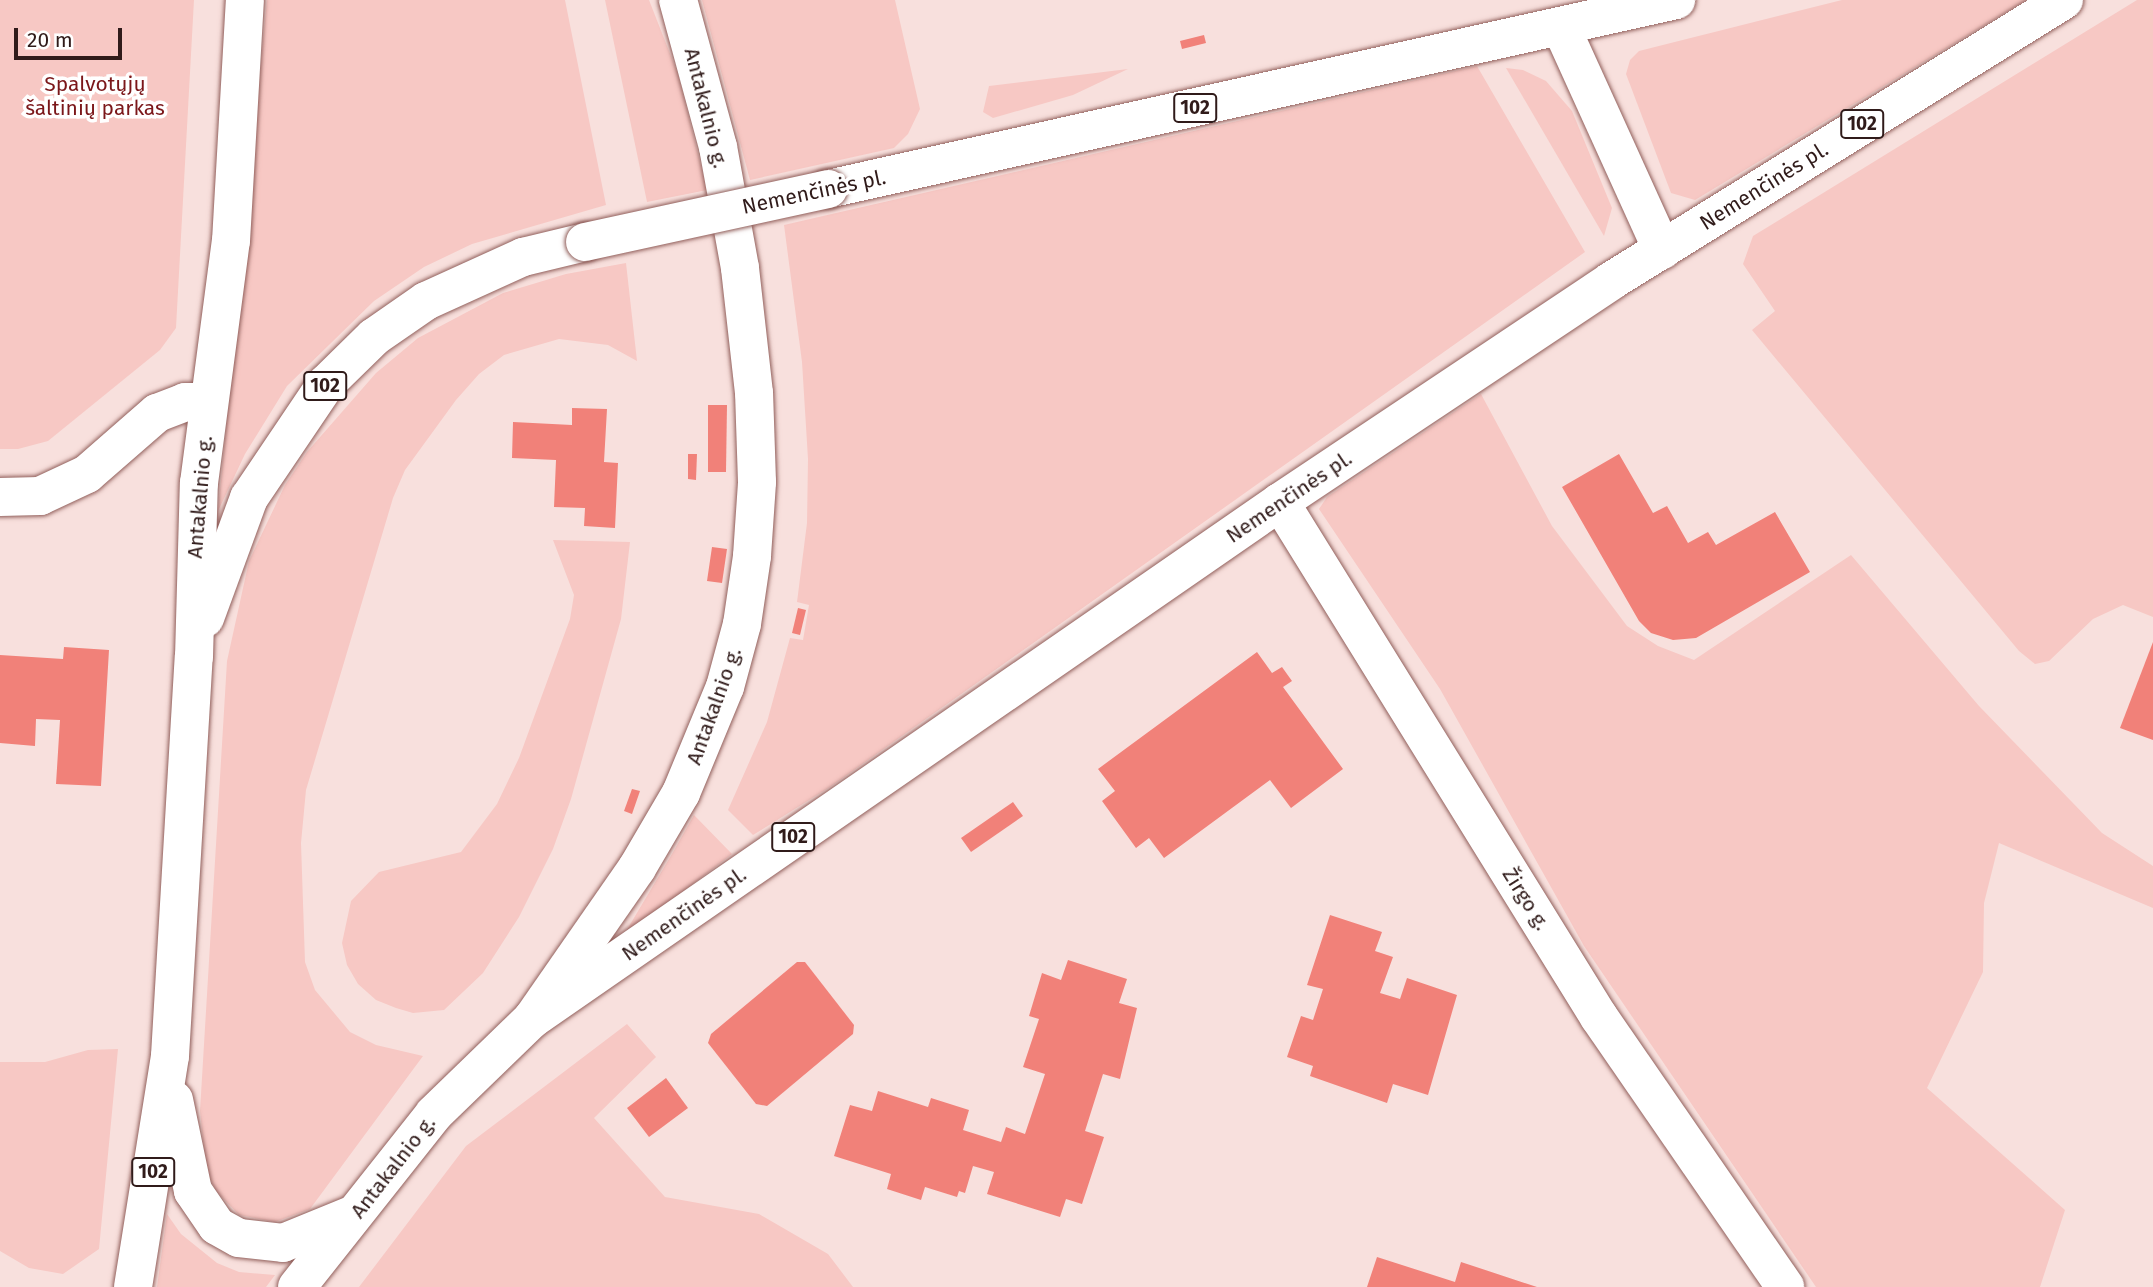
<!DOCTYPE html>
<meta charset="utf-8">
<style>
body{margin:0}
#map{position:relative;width:2153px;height:1287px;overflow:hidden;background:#f8e0dd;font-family:"Fira Sans",sans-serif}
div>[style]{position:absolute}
.green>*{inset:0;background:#f7c8c4}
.building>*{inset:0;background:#f18179}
.roads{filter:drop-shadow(0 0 2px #915f5b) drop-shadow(0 0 2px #915f5b)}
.street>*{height:38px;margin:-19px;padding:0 19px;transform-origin:19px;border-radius:19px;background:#fff}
.primary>*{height:38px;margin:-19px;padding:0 19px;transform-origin:19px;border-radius:19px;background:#fff}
.bridges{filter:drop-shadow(0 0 2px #915f5b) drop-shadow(0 0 2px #915f5b)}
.primary-bridge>*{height:38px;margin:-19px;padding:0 19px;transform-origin:19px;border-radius:19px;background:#fff}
span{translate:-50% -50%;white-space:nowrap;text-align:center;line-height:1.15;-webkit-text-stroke:7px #fff;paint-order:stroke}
.shield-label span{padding:2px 5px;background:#fff;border:2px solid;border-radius:5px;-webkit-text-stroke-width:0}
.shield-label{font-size:19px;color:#301b1a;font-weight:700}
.park-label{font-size:21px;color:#7b171a}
.street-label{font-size:21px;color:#301b1a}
.scale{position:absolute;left:14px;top:28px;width:108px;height:32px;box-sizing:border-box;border:4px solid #301b1a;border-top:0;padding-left:9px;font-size:21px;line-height:24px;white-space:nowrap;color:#301b1a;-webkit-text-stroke:5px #fff;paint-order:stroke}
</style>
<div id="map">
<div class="green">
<div style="clip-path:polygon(0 0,194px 0,176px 328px,160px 350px,48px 441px,18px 449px,0 449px)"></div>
<div style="clip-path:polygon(267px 0,565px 0,606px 205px,472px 244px,424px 267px,374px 301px,287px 386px,245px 454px,218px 511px)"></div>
<div style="clip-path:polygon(605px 0,649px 0,678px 74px,707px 190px,647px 202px)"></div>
<div style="clip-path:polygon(702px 0,895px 0,920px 109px,908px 134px,894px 148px,750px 180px)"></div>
<div style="clip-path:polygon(1842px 0,2026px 0,1695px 200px,1671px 193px,1626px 74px,1630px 60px,1639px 51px)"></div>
<div style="clip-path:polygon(2137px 0,2153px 0,2153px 617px,2123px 605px,2093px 619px,2049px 661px,2035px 664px,2019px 651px,1752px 330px,1775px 311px,1743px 264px,1753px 236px)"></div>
<div style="clip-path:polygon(1477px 66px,1585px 252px,830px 787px,753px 835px,728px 810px,767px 722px,790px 638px,803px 640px,809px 605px,797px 602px,807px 523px,808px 459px,802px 362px,784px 225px)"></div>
<div style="clip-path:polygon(1506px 68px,1523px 70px,1546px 81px,1572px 111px,1612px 208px,1604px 236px)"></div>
<div style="clip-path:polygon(1128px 69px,1073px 95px,993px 118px,983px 112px,989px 86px)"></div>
<div style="clip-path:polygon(626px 263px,637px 361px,608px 345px,559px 339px,504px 355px,479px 374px,456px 400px,405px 470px,393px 498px,306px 790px,301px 843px,305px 962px,315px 990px,350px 1032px,376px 1045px,423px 1056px,310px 1209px,275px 1222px,239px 1215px,216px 1191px,206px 1170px,200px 1111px,227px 661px,249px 561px,285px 485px,307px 452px,376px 373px,418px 338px,503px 293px,566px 274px)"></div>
<div style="clip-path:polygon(1481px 394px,1552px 526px,1627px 626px,1658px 646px,1694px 660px,1851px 555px,1979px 706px,2102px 833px,2153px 866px,2153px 908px,1999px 843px,1984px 903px,1983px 972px,1927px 1088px,2065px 1210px,2040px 1287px,1816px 1287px,1584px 946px,1440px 689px,1319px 509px,1327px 497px)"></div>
<div style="clip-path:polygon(553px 540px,630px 542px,621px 619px,571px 799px,553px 849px,519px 917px,483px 973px,444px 1010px,413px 1013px,396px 1008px,376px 1000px,358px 984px,347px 965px,342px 943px,351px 901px,379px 872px,461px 852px,497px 804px,519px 758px,570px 619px,574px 595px)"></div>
<div style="clip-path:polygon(694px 815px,732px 854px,622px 938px,672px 854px)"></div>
<div style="clip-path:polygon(627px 1024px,656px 1057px,594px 1118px,665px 1197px,759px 1214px,828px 1254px,853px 1287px,359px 1287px,466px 1146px)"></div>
<div style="clip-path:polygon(118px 1049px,99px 1249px,63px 1274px,29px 1268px,0 1251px,0 1062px,45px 1062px,88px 1050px)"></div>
<div style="clip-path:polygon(167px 1214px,181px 1234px,217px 1263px,239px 1272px,275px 1275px,266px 1287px,157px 1287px)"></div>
</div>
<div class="building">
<div style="clip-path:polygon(1204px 35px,1206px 43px,1182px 49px,1180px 41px)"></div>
<div style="clip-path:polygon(708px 405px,727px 405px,726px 472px,708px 472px)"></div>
<div style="clip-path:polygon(572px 408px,607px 409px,604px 462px,618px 463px,615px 528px,584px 526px,585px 508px,554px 507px,556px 460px,512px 458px,513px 422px,572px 425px)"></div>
<div style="clip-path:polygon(688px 454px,697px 454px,696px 480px,688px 479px)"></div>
<div style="clip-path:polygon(1619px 454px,1653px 513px,1667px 506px,1688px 543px,1708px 532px,1716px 545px,1775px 512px,1810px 572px,1696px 638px,1673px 640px,1651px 633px,1639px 621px,1562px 487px)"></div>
<div style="clip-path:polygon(712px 547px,727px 549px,722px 583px,707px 581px)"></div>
<div style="clip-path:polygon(798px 608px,806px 610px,800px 635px,792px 633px)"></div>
<div style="clip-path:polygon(2153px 642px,2153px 740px,2120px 728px)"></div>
<div style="clip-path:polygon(64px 647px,109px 650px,101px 786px,56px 784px,60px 720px,36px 719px,35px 746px,0 743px,0 655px,63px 659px)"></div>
<div style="clip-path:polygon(1257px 652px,1272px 673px,1282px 667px,1292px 681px,1283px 687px,1343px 769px,1291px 808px,1270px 780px,1164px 858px,1149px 838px,1136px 848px,1102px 801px,1115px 791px,1098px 769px)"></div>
<div style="clip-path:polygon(632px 789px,640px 791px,632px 814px,624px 811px)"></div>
<div style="clip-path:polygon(1013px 802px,1023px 816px,971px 852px,961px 838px)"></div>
<div style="clip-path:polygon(1330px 915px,1382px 932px,1375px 951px,1393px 957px,1380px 993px,1400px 999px,1407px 978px,1457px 995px,1428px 1095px,1393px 1084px,1387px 1103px,1310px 1076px,1313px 1066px,1287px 1057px,1301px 1016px,1313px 1020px,1323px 989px,1307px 985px)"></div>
<div style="clip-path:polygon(1068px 960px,1127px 979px,1119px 1003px,1137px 1008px,1120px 1079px,1103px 1074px,1085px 1131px,1104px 1137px,1082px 1204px,1066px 1199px,1060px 1217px,987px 1194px,994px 1172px,973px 1166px,965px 1193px,959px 1191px,957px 1197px,925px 1187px,921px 1200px,887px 1189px,891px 1174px,834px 1156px,850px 1105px,872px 1111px,878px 1091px,928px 1107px,931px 1098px,969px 1110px,963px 1130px,1001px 1142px,1006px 1127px,1025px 1134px,1045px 1074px,1023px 1067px,1039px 1019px,1029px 1016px,1042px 973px,1061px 980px)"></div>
<div style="clip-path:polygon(797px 962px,805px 962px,854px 1025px,853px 1034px,767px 1106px,756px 1104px,708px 1043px,711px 1034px)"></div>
<div style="clip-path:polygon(666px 1078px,688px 1108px,649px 1137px,627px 1108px)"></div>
<div style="clip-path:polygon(1377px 1257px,1455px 1282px,1461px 1262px,1537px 1287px,1367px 1287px)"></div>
</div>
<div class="roads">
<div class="street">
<div style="left:0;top:497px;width:40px;rotate:-1.4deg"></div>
<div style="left:40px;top:496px;width:52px;rotate:-25.1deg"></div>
<div style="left:87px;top:474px;width:93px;rotate:-41.1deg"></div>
<div style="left:157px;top:413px;width:30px;rotate:-21deg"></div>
<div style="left:185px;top:402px;width:24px"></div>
<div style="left:1280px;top:502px;width:606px;rotate:58.23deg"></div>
<div style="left:1599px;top:1017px;width:328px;rotate:55.4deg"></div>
</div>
<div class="primary">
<div style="left:1561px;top:27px;width:245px;rotate:65.6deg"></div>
<div style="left:828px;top:189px;width:869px;rotate:-12.56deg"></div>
<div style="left:205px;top:618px;width:128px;rotate:-69.9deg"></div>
<div style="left:249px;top:498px;width:138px;rotate:-56deg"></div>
<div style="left:326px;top:384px;width:67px;rotate:-44.4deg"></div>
<div style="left:374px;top:337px;width:63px;rotate:-34.7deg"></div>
<div style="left:426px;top:301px;width:107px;rotate:-24.4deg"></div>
<div style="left:523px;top:257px;width:64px;rotate:-13.6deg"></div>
<div style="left:532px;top:1019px;width:909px;rotate:-34.65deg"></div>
<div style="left:1280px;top:502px;width:398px;rotate:-33.7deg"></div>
<div style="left:1611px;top:281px;width:533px;rotate:-31.81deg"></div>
<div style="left:174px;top:1100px;width:93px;rotate:78.2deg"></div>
<div style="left:193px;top:1191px;width:42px;rotate:55.6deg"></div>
<div style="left:217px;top:1226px;width:25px;rotate:29deg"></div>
<div style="left:239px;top:1238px;width:44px;rotate:6.5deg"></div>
<div style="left:283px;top:1243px;width:74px;rotate:-22.1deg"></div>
<div style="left:133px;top:1287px;width:234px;rotate:-80.9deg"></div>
<div style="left:170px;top:1056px;width:400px;rotate:-86.6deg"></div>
<div style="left:194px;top:657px;width:174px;rotate:-88.4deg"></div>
<div style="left:199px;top:483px;width:244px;rotate:-82.5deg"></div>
<div style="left:231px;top:241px;width:241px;rotate:-86.7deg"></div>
<div style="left:297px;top:1287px;width:221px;rotate:-51.6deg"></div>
<div style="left:434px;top:1114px;width:136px;rotate:-44.1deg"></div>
<div style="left:532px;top:1019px;width:184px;rotate:-55.2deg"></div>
<div style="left:637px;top:868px;width:87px;rotate:-59.6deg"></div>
<div style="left:681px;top:793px;width:115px;rotate:-67.5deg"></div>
<div style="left:725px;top:687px;width:65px;rotate:-74.9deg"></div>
<div style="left:742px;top:624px;width:69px;rotate:-81.6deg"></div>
<div style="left:752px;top:556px;width:74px;rotate:-86.1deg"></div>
<div style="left:757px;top:482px;width:89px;rotate:-91.9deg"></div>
<div style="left:754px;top:393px;width:126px;rotate:-96.4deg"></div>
<div style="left:740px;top:268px;width:123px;rotate:-100.3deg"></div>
<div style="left:718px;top:147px;width:152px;rotate:-105.2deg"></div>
</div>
</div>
<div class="bridges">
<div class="primary-bridge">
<div style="left:585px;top:242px;width:249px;rotate:-12.3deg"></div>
</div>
</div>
<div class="shield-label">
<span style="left:1195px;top:108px">102</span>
<span style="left:1862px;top:124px">102</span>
<span style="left:325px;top:386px">102</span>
<span style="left:793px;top:837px">102</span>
<span style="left:153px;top:1172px">102</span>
</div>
<div class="park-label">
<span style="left:95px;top:96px">Spalvotųjų<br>šaltinių parkas</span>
</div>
<div class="street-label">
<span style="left:706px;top:108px;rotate:76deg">Antakalnio g.</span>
<span style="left:1764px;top:186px;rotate:-32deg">Nemenčinės pl.</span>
<span style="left:814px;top:192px;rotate:-12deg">Nemenčinės pl.</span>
<span style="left:200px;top:497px;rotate:-85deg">Antakalnio g.</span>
<span style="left:1289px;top:497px;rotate:-34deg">Nemenčinės pl.</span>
<span style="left:714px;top:706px;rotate:-70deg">Antakalnio g.</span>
<span style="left:1526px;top:899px;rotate:58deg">Žirgo g.</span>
<span style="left:684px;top:914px;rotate:-35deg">Nemenčinės pl.</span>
<span style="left:393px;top:1167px;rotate:-52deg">Antakalnio g.</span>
</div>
<div class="scale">20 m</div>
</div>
